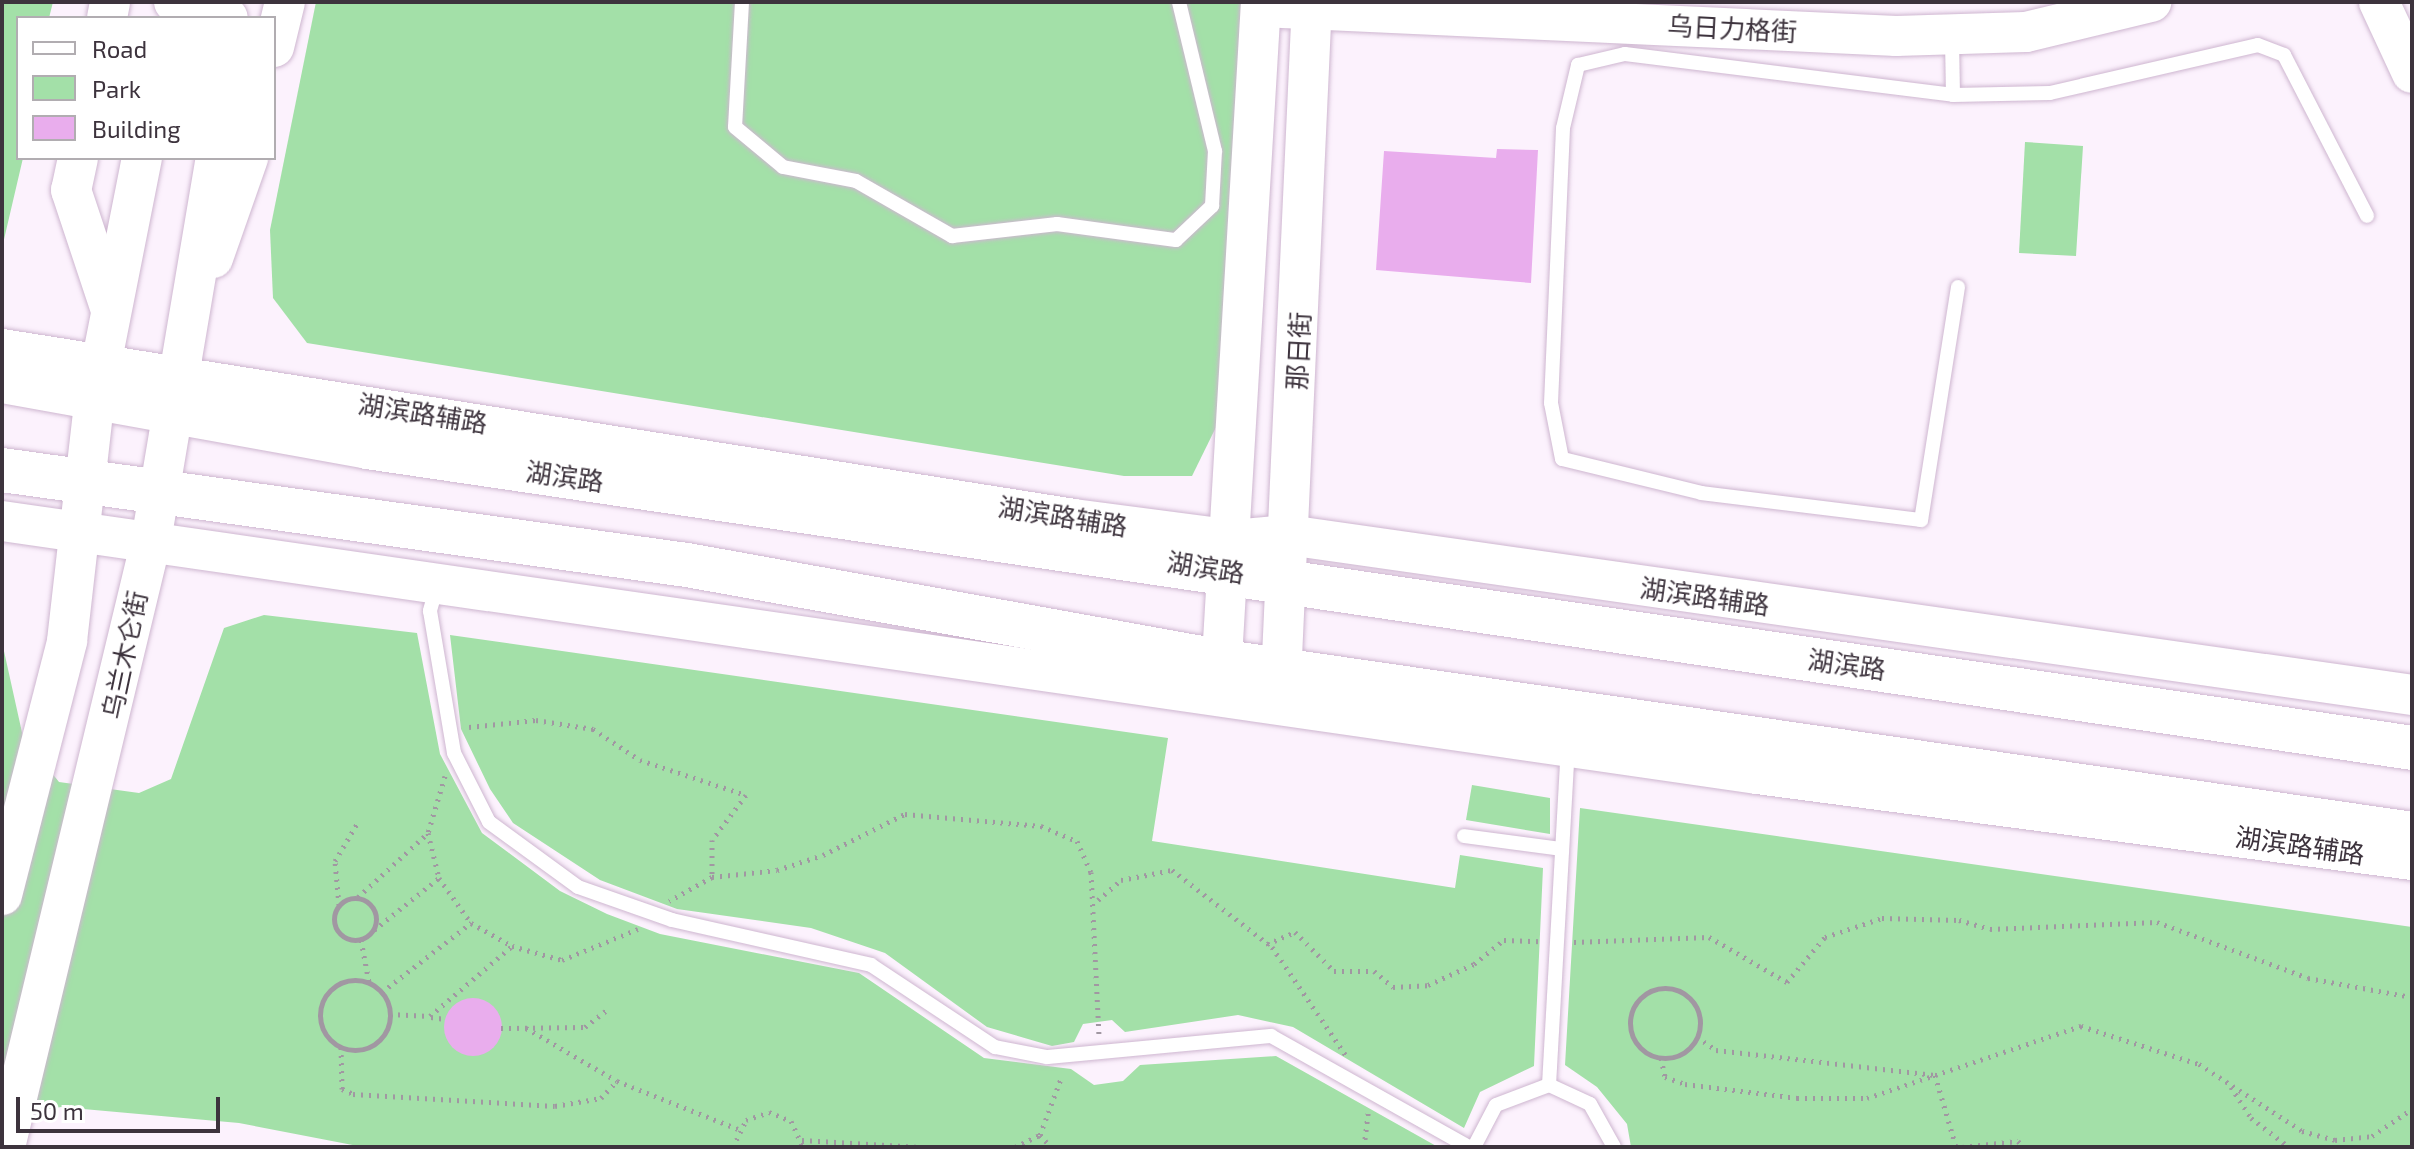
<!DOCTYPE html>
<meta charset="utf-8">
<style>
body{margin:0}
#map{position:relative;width:2414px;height:1149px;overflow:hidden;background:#fcf2fd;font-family:"Exo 2","Noto Sans SC",sans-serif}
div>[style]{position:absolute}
.green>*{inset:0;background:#a3e0a8}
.building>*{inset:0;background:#e9aded}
.round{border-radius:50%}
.path>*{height:5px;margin-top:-2.5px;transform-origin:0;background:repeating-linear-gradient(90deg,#a197a2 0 2px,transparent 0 8px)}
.path>.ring{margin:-2.5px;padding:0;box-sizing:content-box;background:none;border:5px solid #a197a2;border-radius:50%}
.roads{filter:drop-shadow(0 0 2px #ceb6d0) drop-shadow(0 0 2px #ceb6d0)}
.lane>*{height:14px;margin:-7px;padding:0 7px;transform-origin:7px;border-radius:7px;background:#fff}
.secondary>*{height:40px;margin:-20px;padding:0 20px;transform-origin:20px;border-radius:20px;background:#fff}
.primary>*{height:44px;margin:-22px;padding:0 22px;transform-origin:22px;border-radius:22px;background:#fff}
span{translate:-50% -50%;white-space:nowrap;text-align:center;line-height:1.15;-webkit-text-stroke:7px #fff;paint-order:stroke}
.street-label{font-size:26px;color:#3d333d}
.frame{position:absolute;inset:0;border:4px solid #3d333d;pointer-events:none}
.legend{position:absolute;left:16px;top:16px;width:260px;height:144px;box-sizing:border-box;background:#fff;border:2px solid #b1adb1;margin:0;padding:10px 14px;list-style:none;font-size:24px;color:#3d333d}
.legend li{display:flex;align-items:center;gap:16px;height:40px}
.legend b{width:40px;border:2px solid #b1adb1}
.scale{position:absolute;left:16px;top:1097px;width:204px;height:36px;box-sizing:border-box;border:4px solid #3d333d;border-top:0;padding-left:10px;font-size:24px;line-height:28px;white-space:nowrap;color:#3d333d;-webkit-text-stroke:6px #fff;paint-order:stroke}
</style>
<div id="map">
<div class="green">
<div style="clip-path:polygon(2px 2px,53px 2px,49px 18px,18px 18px,23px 158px,2px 248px)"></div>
<div style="clip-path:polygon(316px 2px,1247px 2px,1220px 419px,1192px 476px,1124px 476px,307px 343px,273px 298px,270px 230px)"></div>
<div style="clip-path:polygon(2025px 142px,2083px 146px,2076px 256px,2019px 253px)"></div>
<div style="clip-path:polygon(264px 615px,417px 633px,440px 754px,482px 833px,560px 891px,607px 914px,660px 934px,859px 973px,984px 1058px,1071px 1069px,1094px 1085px,1123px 1081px,1140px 1065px,1276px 1056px,1438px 1147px,363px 1147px,239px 1123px,61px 1107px,2px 1117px,2px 642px,23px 737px,59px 782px,139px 793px,171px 779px,224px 628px)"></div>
<div style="clip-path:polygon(450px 635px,1168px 738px,1152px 841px,1455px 888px,1460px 855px,1543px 868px,1534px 1066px,1480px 1092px,1464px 1128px,1293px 1027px,1238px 1015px,1125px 1032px,1112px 1020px,1083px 1024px,1074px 1042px,1052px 1046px,987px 1027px,885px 953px,811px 928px,677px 909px,600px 880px,513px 823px,490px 789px,461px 729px)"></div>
<div style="clip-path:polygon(1472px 785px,1550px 798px,1550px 834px,1466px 820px)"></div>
<div style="clip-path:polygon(1580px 808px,2412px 927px,2412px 1147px,1631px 1147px,1627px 1124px,1597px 1087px,1565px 1065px)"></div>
</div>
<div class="building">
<div style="clip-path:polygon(1497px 149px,1538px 150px,1531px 283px,1376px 270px,1384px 151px,1496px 158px)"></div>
<div class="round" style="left:444px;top:998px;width:58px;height:58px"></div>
</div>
<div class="path">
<div style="left:469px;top:727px;width:67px;rotate:-6deg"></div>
<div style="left:536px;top:720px;width:58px;rotate:9deg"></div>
<div style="left:593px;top:729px;width:56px;rotate:33.4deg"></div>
<div style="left:640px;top:760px;width:112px;rotate:18.3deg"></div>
<div style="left:746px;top:795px;width:56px;rotate:127.1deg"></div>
<div style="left:712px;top:840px;width:37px;rotate:90deg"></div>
<div style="left:712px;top:877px;width:49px;rotate:150.8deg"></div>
<div style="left:445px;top:776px;width:59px;rotate:106.6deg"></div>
<div style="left:428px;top:833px;width:46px;rotate:76.3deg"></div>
<div style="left:439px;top:878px;width:55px;rotate:54.6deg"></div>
<div style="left:471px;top:923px;width:47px;rotate:29.3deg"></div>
<div style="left:512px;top:946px;width:52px;rotate:15.6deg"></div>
<div style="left:562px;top:960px;width:82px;rotate:-22.2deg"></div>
<div style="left:712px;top:877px;width:65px;rotate:-6.1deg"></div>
<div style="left:777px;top:870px;width:48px;rotate:-18.1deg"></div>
<div style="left:823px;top:855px;width:92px;rotate:-26.6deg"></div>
<div style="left:905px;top:814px;width:137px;rotate:5deg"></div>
<div style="left:1041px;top:826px;width:39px;rotate:23deg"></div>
<div style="left:1077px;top:841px;width:34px;rotate:66deg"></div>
<div style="left:1091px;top:872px;width:162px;rotate:87.2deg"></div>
<div style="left:358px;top:897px;width:95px;rotate:-42.4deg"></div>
<div class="ring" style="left:334px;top:898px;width:37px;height:37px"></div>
<div style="left:1098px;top:900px;width:30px;rotate:-41deg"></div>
<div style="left:1121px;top:880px;width:52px;rotate:-11.1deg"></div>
<div style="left:1172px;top:870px;width:126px;rotate:37.6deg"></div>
<div style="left:1272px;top:947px;width:133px;rotate:55.7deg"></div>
<div style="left:339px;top:905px;width:44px;rotate:-95.2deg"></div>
<div style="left:335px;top:861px;width:43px;rotate:-59.3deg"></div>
<div style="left:374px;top:930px;width:83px;rotate:-38.7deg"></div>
<div style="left:361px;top:940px;width:43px;rotate:79.2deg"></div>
<div style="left:1574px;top:942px;width:135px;rotate:-2.1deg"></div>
<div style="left:1709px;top:937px;width:90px;rotate:30deg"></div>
<div style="left:1787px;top:982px;width:59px;rotate:-49.8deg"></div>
<div style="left:1825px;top:937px;width:60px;rotate:-18.4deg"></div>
<div style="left:1882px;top:918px;width:77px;rotate:1.5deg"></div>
<div style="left:1959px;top:920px;width:32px;rotate:16deg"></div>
<div style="left:1990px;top:929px;width:167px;rotate:-2.4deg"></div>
<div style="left:2157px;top:922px;width:161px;rotate:20.3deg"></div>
<div style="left:2308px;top:978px;width:106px;rotate:10.4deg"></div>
<div style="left:1267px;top:944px;width:30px;rotate:-23deg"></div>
<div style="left:1295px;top:932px;width:55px;rotate:45deg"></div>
<div style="left:1334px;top:971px;width:40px"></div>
<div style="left:1374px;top:971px;width:25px;rotate:40deg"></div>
<div style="left:1393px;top:987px;width:35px;rotate:-3deg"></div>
<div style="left:1428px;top:985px;width:51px;rotate:-24.5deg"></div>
<div style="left:1474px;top:964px;width:38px;rotate:-39deg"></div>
<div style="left:1504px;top:940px;width:36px;rotate:2deg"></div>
<div class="ring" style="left:320px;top:980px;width:65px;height:65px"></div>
<div class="ring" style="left:1630px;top:988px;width:65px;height:65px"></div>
<div style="left:382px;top:992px;width:113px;rotate:-37.8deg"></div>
<div style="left:390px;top:1014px;width:40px;rotate:2.9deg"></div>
<div style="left:430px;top:1016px;width:108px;rotate:-40.5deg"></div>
<div style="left:431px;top:1017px;width:14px;rotate:8deg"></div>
<div style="left:501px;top:1028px;width:84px;rotate:-0.7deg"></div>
<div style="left:585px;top:1027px;width:31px;rotate:-38deg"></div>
<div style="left:526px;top:1028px;width:105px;rotate:30.2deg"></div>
<div style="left:617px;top:1081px;width:130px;rotate:21.6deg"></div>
<div style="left:1697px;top:1037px;width:23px;rotate:34deg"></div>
<div style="left:1716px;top:1050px;width:220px;rotate:6.5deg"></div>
<div style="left:1935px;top:1075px;width:75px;rotate:73.7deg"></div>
<div style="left:341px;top:1047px;width:42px;rotate:88.6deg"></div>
<div style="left:342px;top:1089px;width:12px;rotate:24deg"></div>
<div style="left:353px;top:1094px;width:202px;rotate:3.4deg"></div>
<div style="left:555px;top:1106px;width:47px;rotate:-9.9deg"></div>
<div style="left:601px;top:1098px;width:23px;rotate:-47deg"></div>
<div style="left:1661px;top:1058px;width:19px;rotate:78deg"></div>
<div style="left:1665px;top:1077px;width:21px;rotate:19deg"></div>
<div style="left:1685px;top:1084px;width:113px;rotate:7.1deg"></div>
<div style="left:1797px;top:1098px;width:70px"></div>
<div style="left:1867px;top:1098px;width:226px;rotate:-18.6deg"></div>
<div style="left:2081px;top:1026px;width:124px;rotate:17.9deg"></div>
<div style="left:2199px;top:1064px;width:123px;rotate:33deg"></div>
<div style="left:2302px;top:1131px;width:34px;rotate:15deg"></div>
<div style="left:2335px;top:1140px;width:37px;rotate:-6deg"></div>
<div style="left:2372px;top:1136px;width:48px;rotate:-34deg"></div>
<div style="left:2231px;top:1087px;width:37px;rotate:57deg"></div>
<div style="left:2251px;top:1118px;width:48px;rotate:37.3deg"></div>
<div style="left:1040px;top:1135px;width:16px;rotate:47deg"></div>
<div style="left:802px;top:1140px;width:119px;rotate:3.4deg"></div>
<div style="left:733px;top:1147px;width:30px;rotate:-64deg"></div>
<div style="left:746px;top:1120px;width:24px;rotate:-19deg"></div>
<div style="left:769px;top:1112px;width:24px;rotate:22deg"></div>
<div style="left:791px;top:1121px;width:29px;rotate:65deg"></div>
<div style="left:1015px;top:1147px;width:28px;rotate:-26deg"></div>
<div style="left:1040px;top:1135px;width:63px;rotate:-69.6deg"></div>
<div style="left:1364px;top:1147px;width:35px;rotate:-83deg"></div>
<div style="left:1962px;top:1147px;width:56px;rotate:-6.1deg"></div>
<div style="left:2018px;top:1141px;width:8px;rotate:45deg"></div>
</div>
<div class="roads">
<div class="lane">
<div style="left:742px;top:2px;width:125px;rotate:93.2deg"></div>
<div style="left:735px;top:127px;width:62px;rotate:39.8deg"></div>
<div style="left:783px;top:167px;width:74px;rotate:10.9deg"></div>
<div style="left:856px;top:181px;width:111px;rotate:29.8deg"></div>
<div style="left:952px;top:236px;width:106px;rotate:-6.5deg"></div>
<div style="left:1057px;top:224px;width:120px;rotate:7.7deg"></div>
<div style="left:1176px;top:240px;width:50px;rotate:-43.4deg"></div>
<div style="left:1212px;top:206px;width:55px;rotate:-86.9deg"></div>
<div style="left:1215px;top:151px;width:153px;rotate:-103.6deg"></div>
<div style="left:1952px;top:39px;width:56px;rotate:89deg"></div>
<div style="left:1958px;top:287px;width:236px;rotate:99deg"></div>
<div style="left:1921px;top:520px;width:221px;rotate:-173deg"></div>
<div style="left:1702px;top:493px;width:144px;rotate:-166.3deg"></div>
<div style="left:1562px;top:459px;width:57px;rotate:-101.1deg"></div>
<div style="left:1551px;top:403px;width:275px;rotate:-87.5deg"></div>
<div style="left:1563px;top:128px;width:65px;rotate:-76.6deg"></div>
<div style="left:1578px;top:65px;width:48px;rotate:-13.2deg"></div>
<div style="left:1625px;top:54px;width:331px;rotate:7.1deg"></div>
<div style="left:1953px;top:95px;width:97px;rotate:-1.2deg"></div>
<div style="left:2050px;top:93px;width:213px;rotate:-13deg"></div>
<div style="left:2258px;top:45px;width:28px;rotate:21deg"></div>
<div style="left:2284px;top:55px;width:181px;rotate:62.7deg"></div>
<div style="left:437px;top:586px;width:26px;rotate:106deg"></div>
<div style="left:430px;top:611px;width:144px;rotate:80.4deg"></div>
<div style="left:454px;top:753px;width:77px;rotate:63.1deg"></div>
<div style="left:489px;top:822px;width:110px;rotate:36.1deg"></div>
<div style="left:578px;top:887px;width:100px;rotate:19.3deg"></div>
<div style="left:672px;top:920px;width:204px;rotate:12.7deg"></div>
<div style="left:871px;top:965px;width:149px;rotate:33.5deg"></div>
<div style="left:995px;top:1047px;width:53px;rotate:10.9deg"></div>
<div style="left:1047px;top:1057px;width:225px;rotate:-5.4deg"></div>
<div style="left:1271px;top:1036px;width:227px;rotate:29.3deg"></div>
<div style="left:1464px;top:836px;width:98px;rotate:7.6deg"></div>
<div style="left:1549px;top:1085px;width:337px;rotate:-86.8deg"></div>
<div style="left:1474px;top:1147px;width:47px;rotate:-62.4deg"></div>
<div style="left:1496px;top:1105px;width:57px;rotate:-20.7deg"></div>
<div style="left:1549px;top:1085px;width:45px;rotate:24.9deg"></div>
<div style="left:1590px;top:1104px;width:49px;rotate:60.8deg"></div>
</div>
<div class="secondary">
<div style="left:174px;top:2px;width:56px;rotate:16.5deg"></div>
<div style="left:2379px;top:2px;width:78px;rotate:65.1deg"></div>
<div style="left:1261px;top:7px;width:636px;rotate:2.61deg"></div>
<div style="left:1896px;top:36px;width:130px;rotate:-1.8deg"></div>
<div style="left:2026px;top:32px;width:129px;rotate:-13.5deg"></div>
<div style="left:107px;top:18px;width:16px;rotate:-79deg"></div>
<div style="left:274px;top:47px;width:46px;rotate:-76.3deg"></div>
<div style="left:78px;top:158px;width:33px;rotate:102deg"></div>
<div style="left:71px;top:190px;width:123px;rotate:71.6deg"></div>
<div style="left:213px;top:258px;width:106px;rotate:-70.7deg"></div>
<div style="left:2px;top:349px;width:1085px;rotate:9.01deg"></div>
<div style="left:1074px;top:519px;width:160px;rotate:7.5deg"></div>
<div style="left:1233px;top:540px;width:55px;rotate:-5.2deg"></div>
<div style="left:1288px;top:535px;width:1135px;rotate:8.1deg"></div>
<div style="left:2px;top:521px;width:1773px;rotate:8.2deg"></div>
<div style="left:1757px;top:774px;width:661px;rotate:7.48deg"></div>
<div style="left:1220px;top:692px;width:691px;rotate:-86.6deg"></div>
<div style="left:1280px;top:701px;width:700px;rotate:-87.38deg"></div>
<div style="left:2px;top:895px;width:262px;rotate:-75.6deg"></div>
<div style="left:67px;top:641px;width:248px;rotate:-83.5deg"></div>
<div style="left:95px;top:395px;width:242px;rotate:-78.8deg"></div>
<div style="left:5px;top:1147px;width:623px;rotate:-76.45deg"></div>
<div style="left:151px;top:541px;width:388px;rotate:-80.4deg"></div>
</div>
<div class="primary">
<div style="left:2px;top:381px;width:371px;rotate:10.2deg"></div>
<div style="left:367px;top:447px;width:2067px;rotate:8.37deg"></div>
<div style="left:2px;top:470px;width:692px;rotate:7.9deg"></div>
<div style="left:687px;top:565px;width:540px;rotate:10.25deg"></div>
<div style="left:1218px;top:661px;width:1206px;rotate:8.24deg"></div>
</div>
</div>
<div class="street-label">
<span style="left:1732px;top:28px;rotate:3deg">乌日力格街</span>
<span style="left:1298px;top:351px;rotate:-87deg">那日街</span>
<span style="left:423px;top:413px;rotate:9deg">湖滨路辅路</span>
<span style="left:565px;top:476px;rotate:8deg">湖滨路</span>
<span style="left:1063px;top:516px;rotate:9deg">湖滨路辅路</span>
<span style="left:1206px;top:567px;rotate:9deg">湖滨路</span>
<span style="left:1705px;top:596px;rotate:8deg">湖滨路辅路</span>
<span style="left:124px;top:655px;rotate:-78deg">乌兰木仑街</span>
<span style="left:1847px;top:664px;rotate:8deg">湖滨路</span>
<span style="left:2300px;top:845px;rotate:8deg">湖滨路辅路</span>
</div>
<div class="frame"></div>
<ul class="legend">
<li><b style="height:10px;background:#fff"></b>Road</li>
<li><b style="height:22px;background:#a3e0a8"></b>Park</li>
<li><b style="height:22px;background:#e9aded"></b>Building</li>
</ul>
<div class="scale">50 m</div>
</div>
